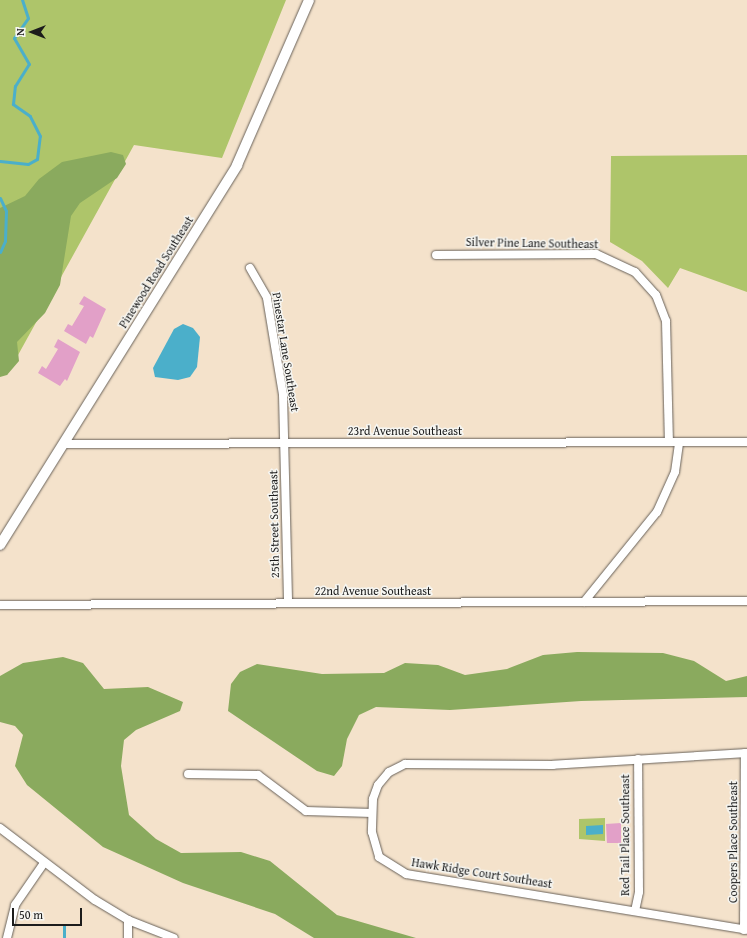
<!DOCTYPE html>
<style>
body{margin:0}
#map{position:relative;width:747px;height:938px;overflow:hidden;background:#f4e2cb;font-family:"Gentium Book Plus",serif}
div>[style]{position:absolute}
.green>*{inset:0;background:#aec56a}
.forest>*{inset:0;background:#8aaa5e}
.water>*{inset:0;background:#4bafca}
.stream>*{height:3px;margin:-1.5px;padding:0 1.5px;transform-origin:1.5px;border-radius:1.5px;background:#4bafca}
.building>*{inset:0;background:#e2a0c8}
.roads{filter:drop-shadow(0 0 1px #686159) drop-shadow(0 0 1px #686159)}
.minor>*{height:8px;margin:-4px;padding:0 4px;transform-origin:4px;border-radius:4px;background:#fff}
.tertiary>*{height:10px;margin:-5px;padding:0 5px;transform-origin:5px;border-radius:5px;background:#fff}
span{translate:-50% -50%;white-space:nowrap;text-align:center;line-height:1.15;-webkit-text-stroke:3px #f6f6f2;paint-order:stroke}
.street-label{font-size:12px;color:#1c1c1c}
.north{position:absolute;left:12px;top:12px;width:40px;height:40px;-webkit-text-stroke:3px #f6f6f2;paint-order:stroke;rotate:270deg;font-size:11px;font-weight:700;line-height:16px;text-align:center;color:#1c1c1c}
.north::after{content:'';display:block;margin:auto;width:14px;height:18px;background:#1c1c1c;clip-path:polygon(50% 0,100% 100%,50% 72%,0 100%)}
.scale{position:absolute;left:12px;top:908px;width:70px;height:18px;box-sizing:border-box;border:2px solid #1c1c1c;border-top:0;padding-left:5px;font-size:12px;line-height:14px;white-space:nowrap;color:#1c1c1c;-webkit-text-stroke:3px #f6f6f2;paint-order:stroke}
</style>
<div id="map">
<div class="green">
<div style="clip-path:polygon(0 0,286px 0,222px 158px,134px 145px,7px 375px,0 372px)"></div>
<div style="clip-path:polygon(747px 155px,747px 292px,680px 268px,668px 288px,642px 261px,610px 242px,611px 156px)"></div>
<div style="clip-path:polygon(605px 818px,605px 841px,579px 839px,579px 819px)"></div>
</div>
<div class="forest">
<div style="clip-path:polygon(111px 152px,123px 155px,126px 164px,117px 178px,80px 203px,71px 216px,60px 285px,45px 313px,17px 342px,19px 361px,7px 375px,0 377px,0 208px,25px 196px,39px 179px,62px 162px)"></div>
<div style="clip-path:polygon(577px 652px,663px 653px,694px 661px,726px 681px,747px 676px,747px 697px,581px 701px,450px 710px,376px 707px,359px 715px,347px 739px,342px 766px,334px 776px,317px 771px,228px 711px,231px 684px,240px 672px,257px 664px,322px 674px,384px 673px,405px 663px,438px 665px,465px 675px,507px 669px,543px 655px)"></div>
<div style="clip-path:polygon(63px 657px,83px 663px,104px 689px,148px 687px,183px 702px,180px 711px,136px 730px,124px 740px,121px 766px,129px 815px,156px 839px,181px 853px,241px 852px,270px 861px,337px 915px,416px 938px,314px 938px,275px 914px,183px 883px,103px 847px,27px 785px,15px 766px,23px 735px,15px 726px,0 722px,0 676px,23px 663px)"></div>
</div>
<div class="water">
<div style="clip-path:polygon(183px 324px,193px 328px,200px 337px,197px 367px,190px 377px,178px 380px,155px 377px,153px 368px,174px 329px)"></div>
<div style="clip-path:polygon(603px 825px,603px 834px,586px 835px,586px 826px)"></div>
</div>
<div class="stream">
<div style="left:0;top:161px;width:28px;rotate:6deg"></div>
<div style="left:28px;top:164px;width:10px;rotate:-29deg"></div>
<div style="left:37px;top:159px;width:23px;rotate:-83deg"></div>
<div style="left:40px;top:136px;width:22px;rotate:-117deg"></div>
<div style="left:30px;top:116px;width:21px;rotate:-145deg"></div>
<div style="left:13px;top:104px;width:18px;rotate:-84deg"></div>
<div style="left:15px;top:86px;width:26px;rotate:-58deg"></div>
<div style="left:29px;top:64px;width:30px;rotate:-120deg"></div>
<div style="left:14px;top:38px;width:24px;rotate:-55deg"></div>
<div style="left:28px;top:18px;width:19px;rotate:-108deg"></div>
<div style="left:0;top:198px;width:14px;rotate:65deg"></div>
<div style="left:6px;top:211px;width:30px;rotate:92deg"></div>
<div style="left:5px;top:241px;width:12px;rotate:114deg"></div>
<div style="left:64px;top:925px;width:13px;rotate:90deg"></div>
</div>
<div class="building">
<div style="clip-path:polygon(84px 296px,106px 309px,93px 338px,90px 336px,86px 344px,64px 331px,68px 324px,72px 326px,84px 306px,79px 304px)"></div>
<div style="clip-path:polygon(58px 339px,80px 352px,67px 381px,65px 379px,60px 386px,38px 373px,42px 366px,46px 369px,58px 349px,54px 347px)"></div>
<div style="clip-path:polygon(621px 823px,621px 843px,607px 843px,606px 824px)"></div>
</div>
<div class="roads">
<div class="minor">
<div style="left:436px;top:255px;width:160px;rotate:-0.4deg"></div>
<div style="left:596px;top:254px;width:43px;rotate:24.8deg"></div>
<div style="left:635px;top:272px;width:31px;rotate:48deg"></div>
<div style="left:656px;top:295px;width:28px;rotate:69deg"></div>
<div style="left:666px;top:321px;width:121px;rotate:88.6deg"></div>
<div style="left:250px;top:268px;width:34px;rotate:60deg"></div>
<div style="left:267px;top:298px;width:98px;rotate:80.6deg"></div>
<div style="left:283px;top:395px;width:208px;rotate:88.6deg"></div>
<div style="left:64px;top:444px;width:683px;rotate:-0.17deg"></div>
<div style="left:584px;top:602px;width:116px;rotate:-51deg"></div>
<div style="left:657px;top:512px;width:44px;rotate:-65.8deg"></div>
<div style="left:675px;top:472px;width:30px;rotate:-82deg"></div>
<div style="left:0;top:605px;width:747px;rotate:-0.31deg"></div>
<div style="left:747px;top:753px;width:194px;rotate:176.5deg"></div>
<div style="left:553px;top:765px;width:148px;rotate:-179.6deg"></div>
<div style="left:405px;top:764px;width:18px;rotate:153deg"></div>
<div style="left:389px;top:772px;width:17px;rotate:130deg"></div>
<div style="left:378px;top:785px;width:15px;rotate:110deg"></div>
<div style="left:373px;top:799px;width:33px;rotate:92deg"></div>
<div style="left:372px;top:832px;width:26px;rotate:74deg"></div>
<div style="left:379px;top:857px;width:32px;rotate:32deg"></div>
<div style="left:406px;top:874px;width:346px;rotate:9.3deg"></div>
<div style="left:188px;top:774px;width:70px;rotate:0.8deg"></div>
<div style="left:258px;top:775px;width:60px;rotate:36.9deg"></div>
<div style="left:306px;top:811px;width:66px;rotate:1.7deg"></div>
<div style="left:0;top:828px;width:119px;rotate:37.2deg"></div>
<div style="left:95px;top:900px;width:39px;rotate:31deg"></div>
<div style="left:128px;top:920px;width:49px;rotate:21.4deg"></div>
<div style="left:635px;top:911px;width:19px;rotate:-78deg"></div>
<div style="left:639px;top:892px;width:133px;rotate:-90.4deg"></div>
<div style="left:128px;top:920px;width:18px;rotate:90deg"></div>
<div style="left:744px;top:930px;width:177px;rotate:-89.7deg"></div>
<div style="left:7px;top:938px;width:34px;rotate:-76deg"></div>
<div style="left:15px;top:905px;width:51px;rotate:-55.4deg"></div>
</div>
<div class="tertiary">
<div style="left:0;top:545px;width:448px;rotate:-58deg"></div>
<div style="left:237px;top:165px;width:180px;rotate:-66.4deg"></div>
</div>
</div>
<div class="street-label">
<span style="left:532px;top:243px;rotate:1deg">Silver Pine Lane Southeast</span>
<span style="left:156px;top:272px;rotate:-58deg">Pinewood Road Southeast</span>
<span style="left:286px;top:352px;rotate:81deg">Pinestar Lane Southeast</span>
<span style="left:405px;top:431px">23rd Avenue Southeast</span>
<span style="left:274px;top:524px;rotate:-91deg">25th Street Southeast</span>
<span style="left:373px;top:591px">22nd Avenue Southeast</span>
<span style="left:625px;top:835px;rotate:-90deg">Red Tail Place Southeast</span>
<span style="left:733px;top:842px;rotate:-90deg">Coopers Place Southeast</span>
<span style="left:482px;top:873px;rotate:9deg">Hawk Ridge Court Southeast</span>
</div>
<div class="north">N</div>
<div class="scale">50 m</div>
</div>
